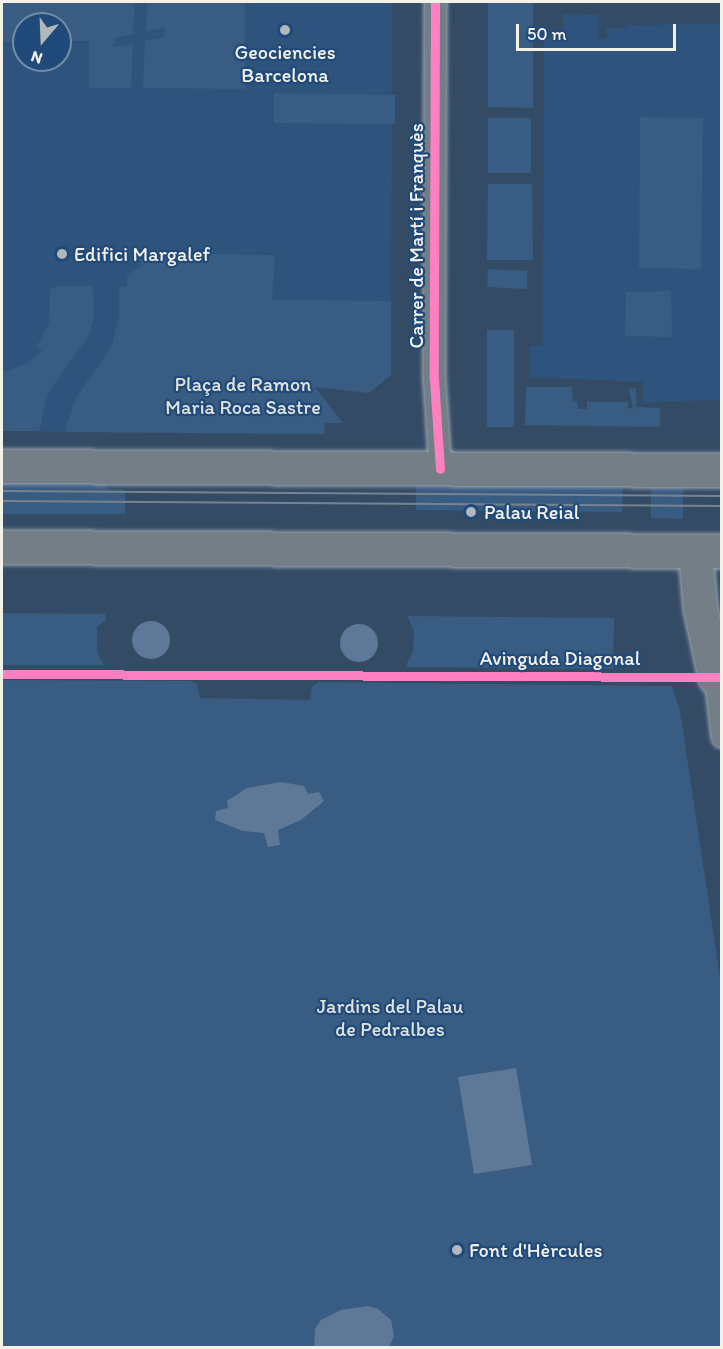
<!DOCTYPE html>
<meta charset="utf-8">
<style>
body{margin:0}
#map{position:relative;width:723px;height:1349px;overflow:hidden;background:#344b65;font-family:Itim,sans-serif}
div>[style]{position:absolute}
.built>*{inset:0;background:#2e547d}
.green>*{inset:0;background:#395c83}
.water>*{inset:0;background:#5e7998}
.round{border-radius:50%}
.roads{filter:drop-shadow(0 0 2px #9ba5af) drop-shadow(0 0 2px #9ba5af)}
.minor>*{height:21px;margin:-10.5px;padding:0 10.5px;transform-origin:10.5px;border-radius:10.5px;background:#737e87}
.primary>*{height:33px;margin:-16.5px;padding:0 16.5px;transform-origin:16.5px;border-radius:16.5px;background:#737e87}
.tram>*{height:1.5px;margin:-0.75px;padding:0 0.75px;transform-origin:0.75px;border-radius:0.75px;background:#78838f}
.cycleway>*{height:9px;margin:-4.5px;padding:0 4.5px;transform-origin:4.5px;border-radius:4.5px;background:#ff80c0}
.dots>*{width:16px;height:16px;translate:-50% -50%;box-sizing:border-box;border:3px solid #1f4a7a;border-radius:50%}
span{translate:-50% -50%;white-space:nowrap;text-align:center;line-height:1.15;-webkit-text-stroke:4.5px #1f4a7a;paint-order:stroke}
.poi-label{font-size:20px;color:#f4f1e8}
.left{translate:0 -50%;text-align:left}
.street-label{font-size:20px;color:#f4f1e8}
.park-label{font-size:20px;color:#e1e2de}
.frame{position:absolute;inset:0;border:3px solid #f4f1e8;pointer-events:none}
.north{position:absolute;left:12px;top:12px;width:60px;height:60px;box-sizing:border-box;background:#1f4a7a;border:2px solid #748da6;border-radius:50%;rotate:199deg;font-size:16px;font-weight:700;line-height:24px;text-align:center;color:#f4f1e8}
.north::after{content:'';display:block;margin:auto;width:21px;height:27px;background:#b1b7ba;clip-path:polygon(50% 0,100% 100%,50% 72%,0 100%)}
.scale{position:absolute;left:516px;top:24px;width:160px;height:27px;box-sizing:border-box;border:3px solid #f4f1e8;border-top:0;padding-left:8px;font-size:18px;line-height:21px;white-space:nowrap;color:#f4f1e8;-webkit-text-stroke:4px #1f4a7a;paint-order:stroke}
</style>
<div id="map">
<div class="built">
<div style="clip-path:polygon(evenodd,2px 2px,392px 2px,391px 375px,369px 393px,314px 386px,114px 432px,2px 431px,2px 2px,24px 24px,60px 24px,60px 60px,24px 60px,24px 24px)"></div>
<div style="clip-path:polygon(563px 14px,599px 15px,599px 39px,607px 39px,606px 28px,626px 28px,626px 25px,721px 24px,721px 400px,643px 402px,643px 382px,529px 377px,530px 346px,543px 345px,544px 38px,563px 38px)"></div>
</div>
<div class="green">
<div style="clip-path:polygon(2px 2px,135px 2px,133px 34px,115px 38px,113px 47px,133px 44px,131px 88px,89px 88px,89px 41px,60px 41px,60px 24px,24px 24px,24px 41px,2px 42px)"></div>
<div style="clip-path:polygon(147px 2px,245px 2px,245px 89px,143px 88px,145px 41px,164px 37px,165px 27px,146px 31px)"></div>
<div style="clip-path:polygon(488px 2px,533px 3px,533px 108px,488px 107px)"></div>
<div style="clip-path:polygon(274px 93px,395px 95px,395px 124px,274px 123px)"></div>
<div style="clip-path:polygon(640px 117px,703px 118px,701px 269px,639px 268px)"></div>
<div style="clip-path:polygon(488px 118px,531px 118px,531px 173px,488px 173px)"></div>
<div style="clip-path:polygon(488px 184px,532px 184px,533px 260px,487px 260px)"></div>
<div style="clip-path:polygon(134px 253px,275px 255px,272px 300px,391px 301px,391px 375px,369px 393px,315px 387px,343px 423px,325px 423px,324px 434px,65px 432px,75px 399px,112px 346px,119px 318px,119px 287px,127px 286px,127px 275px,143px 265px)"></div>
<div style="clip-path:polygon(488px 269px,527px 271px,527px 289px,487px 287px)"></div>
<div style="clip-path:polygon(59px 286px,93px 286px,94px 316px,89px 335px,48px 393px,39px 431px,2px 431px,2px 372px,24px 365px,42px 351px,37px 346px,49px 323px,50px 289px)"></div>
<div style="clip-path:polygon(671px 291px,672px 337px,625px 336px,626px 292px)"></div>
<div style="clip-path:polygon(487px 330px,514px 330px,514px 427px,487px 427px)"></div>
<div style="clip-path:polygon(526px 387px,572px 387px,573px 402px,577px 402px,578px 409px,587px 409px,587px 402px,628px 402px,628px 408px,633px 409px,629px 389px,636px 388px,636px 407px,660px 408px,660px 427px,525px 425px)"></div>
<div style="clip-path:polygon(2px 478px,107px 479px,107px 489px,125px 490px,125px 514px,2px 514px)"></div>
<div style="clip-path:polygon(416px 481px,623px 482px,622px 512px,416px 510px)"></div>
<div style="clip-path:polygon(651px 482px,683px 483px,683px 519px,651px 518px)"></div>
<div style="clip-path:polygon(2px 613px,105px 614px,106px 620px,97px 627px,97px 652px,104px 665px,2px 665px)"></div>
<div style="clip-path:polygon(407px 616px,614px 618px,613px 669px,405px 667px,413px 652px,414px 631px)"></div>
<div style="clip-path:polygon(2px 680px,191px 681px,197px 684px,200px 698px,310px 700px,312px 687px,318px 682px,672px 686px,680px 711px,722px 991px,721px 1347px,2px 1347px)"></div>
</div>
<div class="water">
<div class="round" style="left:132px;top:621px;width:38px;height:38px"></div>
<div class="round" style="left:340px;top:624px;width:38px;height:38px"></div>
<div style="clip-path:polygon(281px 782px,304px 786px,308px 794px,319px 792px,324px 801px,301px 820px,278px 830px,280px 845px,268px 847px,264px 833px,243px 831px,215px 820px,216px 811px,228px 808px,227px 801px,247px 788px)"></div>
<div style="clip-path:polygon(516px 1068px,532px 1165px,474px 1174px,458px 1077px)"></div>
<div style="clip-path:polygon(368px 1306px,378px 1309px,391px 1320px,394px 1336px,389px 1347px,314px 1347px,315px 1329px,321px 1320px,341px 1310px)"></div>
</div>
<div class="roads">
<div class="minor">
<div style="left:435px;top:2px;width:377px;rotate:90.2deg"></div>
<div style="left:434px;top:379px;width:90px;rotate:86.2deg"></div>
<div style="left:715px;top:677px;width:60px;rotate:83.3deg"></div>
</div>
<div class="primary">
<div style="left:2px;top:466px;width:720px;rotate:0.32deg"></div>
<div style="left:2px;top:547px;width:720px;rotate:0.32deg"></div>
<div style="left:695px;top:551px;width:57px;rotate:85deg"></div>
<div style="left:700px;top:608px;width:71px;rotate:77.7deg"></div>
<div style="left:715px;top:677px;width:9px;rotate:-41deg"></div>
</div>
</div>
<div class="tram">
<div style="left:2px;top:491px;width:720px;rotate:0.4deg"></div>
<div style="left:2px;top:501px;width:720px;rotate:0.4deg"></div>
</div>
<div class="cycleway">
<div style="left:435px;top:2px;width:377px;rotate:90.2deg"></div>
<div style="left:434px;top:379px;width:90px;rotate:86.2deg"></div>
<div style="left:2px;top:674px;width:720px;rotate:0.24deg"></div>
</div>
<div class="dots">
<div style="left:285px;top:30px;background:#b1b7ba"></div>
<div style="left:62px;top:254px;background:#b1b7ba"></div>
<div style="left:471px;top:512px;background:#b1b7ba"></div>
<div style="left:457px;top:1250px;background:#b1b7ba"></div>
</div>
<div class="poi-label">
<span style="left:285px;top:64px">Geociencies<br>Barcelona</span>
<span class="left" style="left:74px;top:254px">Edifici Margalef</span>
<span class="left" style="left:484px;top:512px">Palau Reial</span>
<span class="left" style="left:469px;top:1250px">Font d'Hèrcules</span>
</div>
<div class="street-label">
<span style="left:416px;top:236px;rotate:-90deg">Carrer de Martí i Franquès</span>
<span style="left:560px;top:658px">Avinguda Diagonal</span>
</div>
<div class="park-label">
<span style="left:243px;top:396px">Plaça de Ramon<br>Maria Roca Sastre</span>
<span style="left:390px;top:1018px">Jardins del Palau<br>de Pedralbes</span>
</div>
<div class="frame"></div>
<div class="north">N</div>
<div class="scale">50 m</div>
</div>
